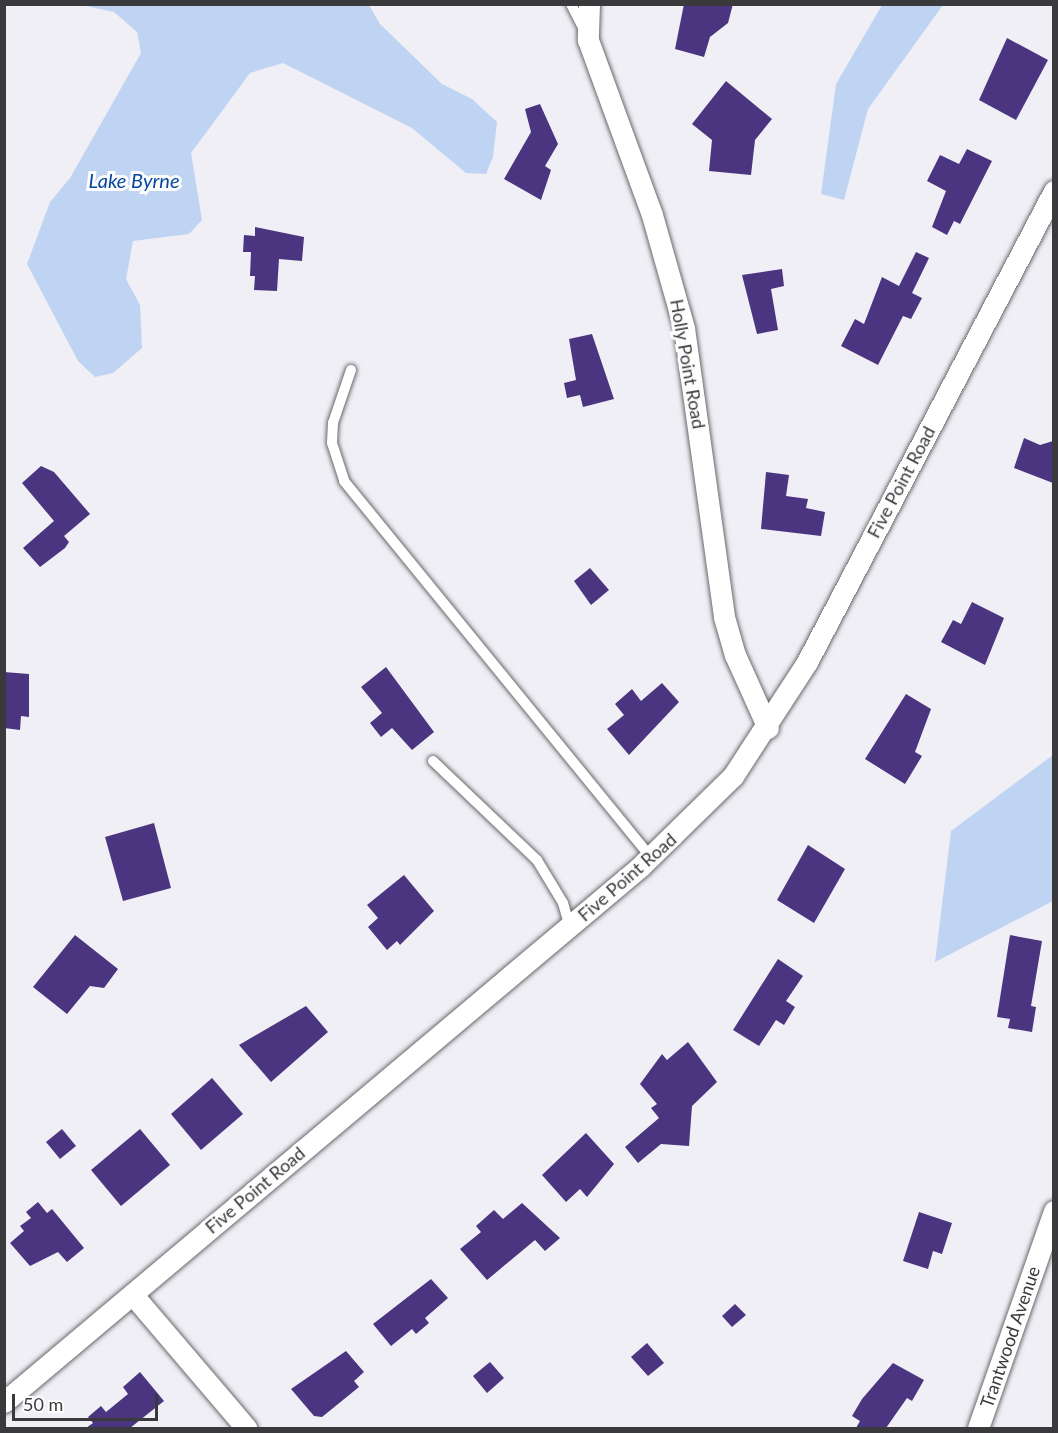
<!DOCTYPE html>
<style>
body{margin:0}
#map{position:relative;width:1058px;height:1433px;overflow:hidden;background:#f0eff5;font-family:Lato,sans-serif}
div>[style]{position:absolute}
.water>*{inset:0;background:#bfd4f3}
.building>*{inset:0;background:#4b3580}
.roads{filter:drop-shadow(0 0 2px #69696e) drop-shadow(0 0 2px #69696e)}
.service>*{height:10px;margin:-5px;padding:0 5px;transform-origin:5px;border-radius:5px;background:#fff}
.minor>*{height:21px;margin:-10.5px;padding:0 10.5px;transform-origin:10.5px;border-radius:10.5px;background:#fff}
span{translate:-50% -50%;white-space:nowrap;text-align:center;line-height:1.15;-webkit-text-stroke:6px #fdfdfe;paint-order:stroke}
.street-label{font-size:18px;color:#3a3a3c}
.water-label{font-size:20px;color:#05489d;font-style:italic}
.frame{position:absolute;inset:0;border:6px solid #3a3a3c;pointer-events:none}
.scale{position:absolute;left:12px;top:1394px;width:146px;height:27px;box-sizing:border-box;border:3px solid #3a3a3c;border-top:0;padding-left:8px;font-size:18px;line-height:21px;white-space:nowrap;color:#3a3a3c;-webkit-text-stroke:4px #fdfdfe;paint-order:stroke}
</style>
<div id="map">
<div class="water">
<div style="clip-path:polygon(81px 5px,369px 5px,380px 24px,442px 84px,472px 99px,497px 122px,493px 157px,486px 174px,466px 173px,412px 128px,283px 63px,250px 73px,191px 153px,202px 220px,189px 234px,133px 241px,126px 279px,140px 305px,142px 348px,113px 373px,95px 377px,78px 361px,27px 264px,50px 202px,70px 178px,141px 53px,137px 32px,114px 12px)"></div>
<div style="clip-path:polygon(882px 5px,943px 5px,868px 109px,844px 200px,821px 194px,836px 84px)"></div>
<div style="clip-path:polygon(1053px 755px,1053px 901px,935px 962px,951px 831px)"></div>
</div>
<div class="building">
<div style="clip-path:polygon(684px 4px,733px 4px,728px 23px,710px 37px,704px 57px,675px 49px)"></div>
<div style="clip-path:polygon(1007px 38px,1048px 60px,1016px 120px,979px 100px)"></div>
<div style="clip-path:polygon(726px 81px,772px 119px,755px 140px,751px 175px,709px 171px,712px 140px,692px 124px)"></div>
<div style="clip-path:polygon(540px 104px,558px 144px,545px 166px,551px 170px,541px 200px,504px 179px,531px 132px,525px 109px)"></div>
<div style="clip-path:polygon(967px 149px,992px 161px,960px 224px,954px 221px,947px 235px,932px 227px,946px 191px,927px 181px,940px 155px,959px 164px)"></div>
<div style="clip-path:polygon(255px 227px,304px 237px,302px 261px,279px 259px,277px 291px,254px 290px,255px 276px,250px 276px,251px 252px,243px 252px,244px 235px,255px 236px)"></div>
<div style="clip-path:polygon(916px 252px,929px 258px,912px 293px,922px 298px,911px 319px,903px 316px,878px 365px,841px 346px,855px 319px,864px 324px,882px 277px,899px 286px)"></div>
<div style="clip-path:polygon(782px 269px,784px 286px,771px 289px,778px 330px,757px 334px,742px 275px)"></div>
<div style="clip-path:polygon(592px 334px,614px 399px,583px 407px,580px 395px,567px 398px,564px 383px,576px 380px,569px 339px)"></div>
<div style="clip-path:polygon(1024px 438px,1040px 445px,1053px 441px,1053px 483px,1014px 468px)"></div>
<div style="clip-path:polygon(41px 466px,54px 472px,90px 514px,64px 536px,69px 542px,65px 548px,40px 567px,23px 548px,54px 521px,22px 483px)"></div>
<div style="clip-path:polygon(766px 472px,789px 475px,786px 496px,808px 499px,806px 508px,825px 512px,821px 536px,761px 529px)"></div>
<div style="clip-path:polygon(590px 568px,609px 590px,591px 605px,574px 581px)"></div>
<div style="clip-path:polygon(972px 602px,1004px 618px,985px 665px,941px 642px,953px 620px,961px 624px)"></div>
<div style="clip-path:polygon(386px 667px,434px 732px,412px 750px,392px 728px,381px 737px,370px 723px,382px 713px,361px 687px)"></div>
<div style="clip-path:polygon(4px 672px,29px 674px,29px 717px,21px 716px,20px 730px,4px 728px)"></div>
<div style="clip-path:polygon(662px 683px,679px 702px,629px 755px,607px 729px,624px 715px,615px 704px,632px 689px,641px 701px)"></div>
<div style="clip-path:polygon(906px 694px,931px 709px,915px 752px,922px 756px,905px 784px,865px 759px)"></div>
<div style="clip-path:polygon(154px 823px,171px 888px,123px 901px,105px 837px)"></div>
<div style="clip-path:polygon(808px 845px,845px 869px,814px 923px,777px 900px)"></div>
<div style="clip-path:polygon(404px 875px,434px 911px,400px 945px,397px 941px,387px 950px,368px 927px,378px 918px,367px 905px)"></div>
<div style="clip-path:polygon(75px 935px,118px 969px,104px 988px,90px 986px,67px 1014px,33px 987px)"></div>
<div style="clip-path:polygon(1010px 935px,1042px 941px,1031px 1006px,1036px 1007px,1032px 1032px,1008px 1028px,1010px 1019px,997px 1017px)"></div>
<div style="clip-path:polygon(778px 959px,803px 976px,786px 1001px,795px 1007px,784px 1025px,776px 1020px,759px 1046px,733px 1030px)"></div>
<div style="clip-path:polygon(306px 1006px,328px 1032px,271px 1082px,239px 1045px)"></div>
<div style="clip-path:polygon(688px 1042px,717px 1082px,692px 1106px,689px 1146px,661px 1144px,638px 1163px,625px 1147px,659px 1118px,651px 1108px,657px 1104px,640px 1084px,662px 1054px,667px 1060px)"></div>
<div style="clip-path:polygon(212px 1078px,243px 1114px,201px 1150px,171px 1114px)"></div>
<div style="clip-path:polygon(62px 1129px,76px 1146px,60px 1159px,46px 1142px)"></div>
<div style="clip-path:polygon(140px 1129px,170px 1165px,121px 1206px,91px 1170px)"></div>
<div style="clip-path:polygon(586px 1133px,614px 1164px,587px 1197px,580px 1189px,566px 1202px,542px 1175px)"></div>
<div style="clip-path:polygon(38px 1202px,47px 1213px,52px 1209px,84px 1248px,67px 1262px,58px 1252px,30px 1266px,10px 1243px,24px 1231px,20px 1226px,31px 1218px,26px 1212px)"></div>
<div style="clip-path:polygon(522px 1203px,560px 1238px,545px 1251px,535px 1240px,487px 1280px,460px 1249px,481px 1232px,476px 1226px,494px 1210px,503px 1219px)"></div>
<div style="clip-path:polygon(919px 1212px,952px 1223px,942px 1254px,933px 1251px,928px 1269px,903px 1261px)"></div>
<div style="clip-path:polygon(431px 1279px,448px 1298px,425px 1318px,429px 1323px,416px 1334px,412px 1329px,391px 1346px,373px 1324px)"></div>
<div style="clip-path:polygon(735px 1304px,746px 1315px,732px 1327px,722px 1316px)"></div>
<div style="clip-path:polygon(647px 1343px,664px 1363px,648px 1376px,631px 1357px)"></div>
<div style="clip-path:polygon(346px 1351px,364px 1372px,354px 1381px,359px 1387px,322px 1417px,314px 1416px,291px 1389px)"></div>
<div style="clip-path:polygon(490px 1362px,504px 1378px,487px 1393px,473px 1376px)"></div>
<div style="clip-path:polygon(893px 1363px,924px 1380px,912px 1401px,907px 1398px,886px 1428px,856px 1428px,860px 1421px,852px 1416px,862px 1399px)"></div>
<div style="clip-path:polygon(140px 1372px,164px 1401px,130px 1428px,86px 1428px,93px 1423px,88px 1417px,101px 1406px,106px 1412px,128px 1394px,123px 1387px)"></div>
</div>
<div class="roads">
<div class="service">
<div style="left:571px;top:4px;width:28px;rotate:63deg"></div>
<div style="left:351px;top:370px;width:56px;rotate:108.8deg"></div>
<div style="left:333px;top:423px;width:20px;rotate:93deg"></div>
<div style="left:332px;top:443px;width:40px;rotate:72deg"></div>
<div style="left:344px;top:481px;width:485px;rotate:50.8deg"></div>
<div style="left:433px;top:761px;width:144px;rotate:43.6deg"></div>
<div style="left:537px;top:860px;width:50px;rotate:58.8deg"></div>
<div style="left:563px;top:903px;width:25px;rotate:74deg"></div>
</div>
<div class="minor">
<div style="left:589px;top:4px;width:36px;rotate:92deg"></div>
<div style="left:588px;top:40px;width:186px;rotate:69.9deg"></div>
<div style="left:652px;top:215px;width:117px;rotate:74.2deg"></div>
<div style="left:684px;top:328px;width:292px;rotate:82.1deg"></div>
<div style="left:724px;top:617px;width:40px;rotate:74deg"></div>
<div style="left:735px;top:655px;width:80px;rotate:65.7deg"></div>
<div style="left:133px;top:1295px;width:175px;rotate:49.6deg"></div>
<div style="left:4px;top:1402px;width:833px;rotate:-40.08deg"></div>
<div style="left:641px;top:866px;width:129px;rotate:-44.4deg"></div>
<div style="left:733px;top:776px;width:136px;rotate:-57deg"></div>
<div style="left:807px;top:662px;width:532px;rotate:-62.33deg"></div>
<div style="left:978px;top:1428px;width:230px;rotate:-70.7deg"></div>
</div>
</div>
<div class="street-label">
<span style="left:688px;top:364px;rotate:80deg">Holly Point Road</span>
<span style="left:901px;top:482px;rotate:-62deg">Five Point Road</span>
<span style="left:627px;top:877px;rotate:-41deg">Five Point Road</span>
<span style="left:255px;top:1190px;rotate:-40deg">Five Point Road</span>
<span style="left:1010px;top:1337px;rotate:-71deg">Trantwood Avenue</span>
</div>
<div class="water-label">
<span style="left:134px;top:180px">Lake Byrne</span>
</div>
<div class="frame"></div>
<div class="scale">50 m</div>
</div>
